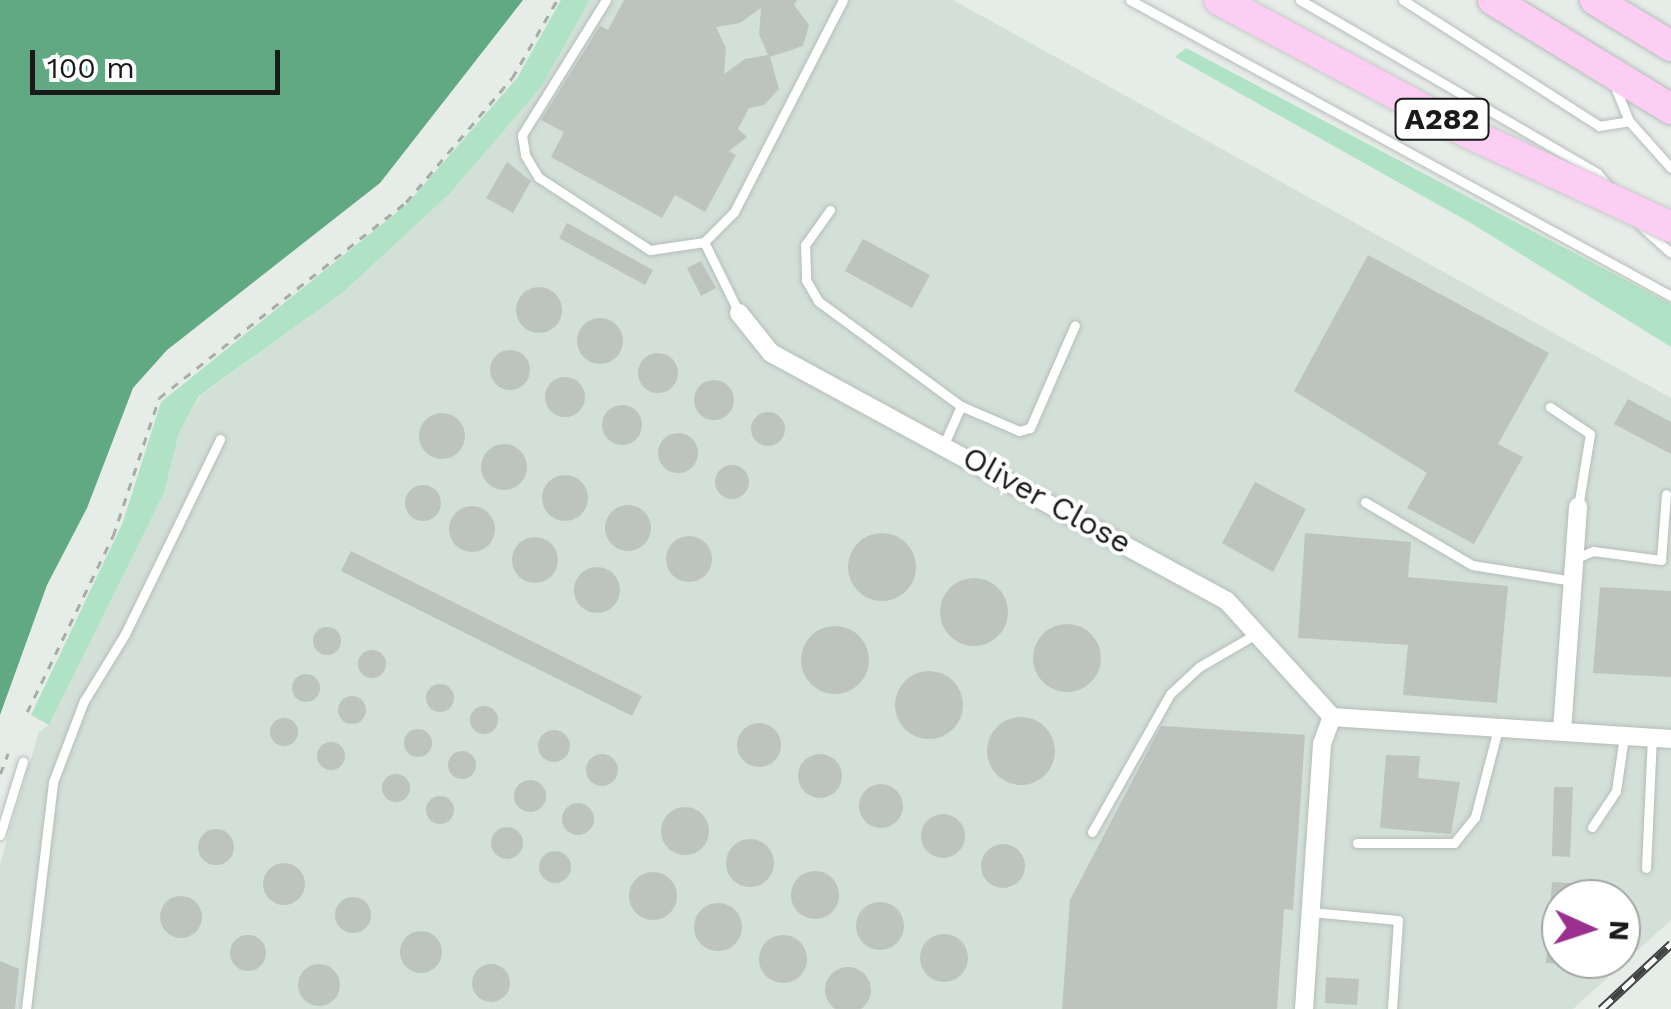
<!DOCTYPE html>
<style>
body{margin:0}
#map{position:relative;width:1671px;height:1009px;overflow:hidden;background:#e6ece8;font-family:"Work Sans",sans-serif}
div>[style]{position:absolute}
.built>*{inset:0;background:#d2e0d8}
.green>*{inset:0;background:#b0e3c6}
.water>*{inset:0;background:#60a982}
.building>*{inset:0;background:#bdc3bf}
.round{border-radius:50%}
.path>*{height:2.5px;margin-top:-1.25px;transform-origin:0;background:repeating-linear-gradient(90deg,#a7aca9 0 8px,transparent 0 16px)}
.roads{filter:drop-shadow(0 0 2px #b6bcb9) drop-shadow(0 0 2px #b6bcb9)}
.service>*{height:9px;margin:-4.5px;padding:0 4.5px;transform-origin:4.5px;border-radius:4.5px;background:#fff}
.minor>*{height:18px;margin:-9px;padding:0 9px;transform-origin:9px;border-radius:9px;background:#fff}
.trunk>*{height:30px;margin:-15px;padding:0 15px;transform-origin:15px;border-radius:15px;background:#fccef4}
.rail>*{height:9px;margin-top:-4.5px;transform-origin:0;background:repeating-linear-gradient(90deg,#fff 0 15px,#404341 0 30px);box-sizing:border-box;border-block:2px solid #404341}
.bridges{filter:drop-shadow(0 0 2px #c8c8c8) drop-shadow(0 0 2px #c8c8c8)}
.trunk-bridge>*{height:30px;margin:-15px;padding:0 15px;transform-origin:15px;border-radius:15px;background:#fccef4}
span{translate:-50% -50%;white-space:nowrap;text-align:center;line-height:1.15;-webkit-text-stroke:8px #fff;paint-order:stroke}
.shield-label span{padding:2px 8px;background:#fff;border:2px solid;border-radius:8px;-webkit-text-stroke-width:0}
.shield-label{font-size:30px;color:#191b1a;font-weight:700}
.street-label{font-size:32px;color:#191b1a}
.north{position:absolute;left:1541px;top:879px;width:100px;height:100px;box-sizing:border-box;background:#fff;border:2px solid #a3a4a3;border-radius:50%;rotate:93deg;font-size:28px;font-weight:700;line-height:40px;text-align:center;color:#191b1a}
.north::after{content:'';display:block;margin:auto;width:35px;height:45px;background:#9a2f90;clip-path:polygon(50% 0,100% 100%,50% 72%,0 100%)}
.scale{position:absolute;left:30px;top:50px;width:250px;height:45px;box-sizing:border-box;border:5px solid #191b1a;border-top:0;padding-left:12px;font-size:30px;line-height:35px;white-space:nowrap;color:#191b1a;-webkit-text-stroke:8px #fff;paint-order:stroke}
</style>
<div id="map">
<div class="built">
<div style="clip-path:polygon(evenodd,590px 0,953px 0,1671px 398px,1671px 920px,1573px 1009px,0 1009px,0 864px,39px 732px,49px 725px,164px 493px,179px 433px,200px 396px,342px 293px,542px 86px,590px 0,1561px 899px,1621px 899px,1621px 959px,1561px 959px,1561px 899px)"></div>
</div>
<div class="green">
<div style="clip-path:polygon(561px 0,590px 0,542px 86px,449px 194px,342px 293px,199px 396px,179px 433px,164px 493px,49px 725px,31px 715px,123px 522px,161px 402px,407px 204px,517px 78px)"></div>
<div style="clip-path:polygon(1186px 48px,1671px 304px,1671px 347px,1469px 222px,1175px 57px)"></div>
</div>
<div class="water">
<div style="clip-path:polygon(0 0,523px 0,380px 183px,167px 350px,133px 388px,87px 508px,47px 585px,0 715px)"></div>
</div>
<div class="building">
<div style="clip-path:polygon(evenodd,624px 0,797px 0,794px 5px,809px 25px,803px 46px,770px 57px,779px 89px,764px 105px,749px 108px,738px 129px,747px 137px,729px 151px,736px 155px,705px 212px,675px 195px,662px 218px,551px 157px,564px 132px,541px 120px,600px 26px,608px 30px,624px 0,761px 8px,759px 34px,768px 55px,745px 59px,724px 74px,726px 48px,716px 27px,740px 23px,761px 8px)"></div>
<div style="clip-path:polygon(507px 162px,531px 181px,513px 213px,486px 198px)"></div>
<div style="clip-path:polygon(567px 223px,653px 270px,645px 285px,559px 238px)"></div>
<div style="clip-path:polygon(863px 239px,930px 275px,912px 308px,845px 271px)"></div>
<div style="clip-path:polygon(1368px 255px,1549px 353px,1498px 444px,1523px 457px,1474px 544px,1407px 508px,1427px 473px,1294px 391px)"></div>
<div style="clip-path:polygon(701px 261px,716px 288px,701px 296px,687px 268px)"></div>
<div class="round" style="left:516px;top:287px;width:46px;height:46px"></div>
<div class="round" style="left:577px;top:318px;width:46px;height:46px"></div>
<div class="round" style="left:490px;top:350px;width:40px;height:40px"></div>
<div class="round" style="left:638px;top:353px;width:40px;height:40px"></div>
<div class="round" style="left:545px;top:377px;width:40px;height:40px"></div>
<div class="round" style="left:694px;top:380px;width:40px;height:40px"></div>
<div style="clip-path:polygon(1628px 399px,1671px 422px,1671px 454px,1614px 424px)"></div>
<div class="round" style="left:602px;top:405px;width:40px;height:40px"></div>
<div class="round" style="left:751px;top:412px;width:34px;height:34px"></div>
<div class="round" style="left:419px;top:413px;width:46px;height:46px"></div>
<div class="round" style="left:658px;top:433px;width:40px;height:40px"></div>
<div class="round" style="left:481px;top:444px;width:46px;height:46px"></div>
<div class="round" style="left:715px;top:465px;width:34px;height:34px"></div>
<div class="round" style="left:542px;top:475px;width:46px;height:46px"></div>
<div style="clip-path:polygon(1255px 482px,1306px 509px,1273px 572px,1222px 543px)"></div>
<div class="round" style="left:405px;top:485px;width:36px;height:36px"></div>
<div class="round" style="left:605px;top:505px;width:46px;height:46px"></div>
<div class="round" style="left:449px;top:506px;width:46px;height:46px"></div>
<div class="round" style="left:848px;top:533px;width:68px;height:68px"></div>
<div style="clip-path:polygon(1305px 533px,1411px 542px,1408px 577px,1508px 586px,1497px 703px,1403px 695px,1408px 645px,1298px 638px)"></div>
<div class="round" style="left:666px;top:536px;width:46px;height:46px"></div>
<div class="round" style="left:512px;top:537px;width:46px;height:46px"></div>
<div style="clip-path:polygon(351px 551px,642px 696px,632px 716px,341px 571px)"></div>
<div class="round" style="left:574px;top:567px;width:46px;height:46px"></div>
<div class="round" style="left:940px;top:578px;width:68px;height:68px"></div>
<div style="clip-path:polygon(1600px 587px,1671px 591px,1671px 677px,1593px 673px)"></div>
<div class="round" style="left:1033px;top:624px;width:68px;height:68px"></div>
<div class="round" style="left:801px;top:626px;width:68px;height:68px"></div>
<div class="round" style="left:313px;top:627px;width:28px;height:28px"></div>
<div class="round" style="left:358px;top:650px;width:28px;height:28px"></div>
<div class="round" style="left:895px;top:671px;width:68px;height:68px"></div>
<div class="round" style="left:292px;top:674px;width:28px;height:28px"></div>
<div class="round" style="left:426px;top:684px;width:28px;height:28px"></div>
<div class="round" style="left:338px;top:696px;width:28px;height:28px"></div>
<div class="round" style="left:470px;top:706px;width:28px;height:28px"></div>
<div class="round" style="left:987px;top:717px;width:68px;height:68px"></div>
<div class="round" style="left:270px;top:718px;width:28px;height:28px"></div>
<div class="round" style="left:737px;top:723px;width:44px;height:44px"></div>
<div style="clip-path:polygon(1161px 726px,1305px 735px,1293px 910px,1284px 909px,1277px 1009px,1062px 1009px,1070px 900px)"></div>
<div class="round" style="left:404px;top:729px;width:28px;height:28px"></div>
<div class="round" style="left:538px;top:730px;width:32px;height:32px"></div>
<div class="round" style="left:317px;top:742px;width:28px;height:28px"></div>
<div class="round" style="left:448px;top:751px;width:28px;height:28px"></div>
<div class="round" style="left:798px;top:754px;width:44px;height:44px"></div>
<div class="round" style="left:586px;top:754px;width:32px;height:32px"></div>
<div style="clip-path:polygon(1386px 755px,1420px 756px,1418px 778px,1460px 782px,1451px 834px,1380px 828px)"></div>
<div class="round" style="left:382px;top:774px;width:28px;height:28px"></div>
<div class="round" style="left:514px;top:780px;width:32px;height:32px"></div>
<div class="round" style="left:859px;top:784px;width:44px;height:44px"></div>
<div style="clip-path:polygon(1554px 787px,1573px 787px,1570px 857px,1552px 856px)"></div>
<div class="round" style="left:426px;top:796px;width:28px;height:28px"></div>
<div class="round" style="left:562px;top:803px;width:32px;height:32px"></div>
<div class="round" style="left:661px;top:807px;width:48px;height:48px"></div>
<div class="round" style="left:921px;top:814px;width:44px;height:44px"></div>
<div class="round" style="left:491px;top:827px;width:32px;height:32px"></div>
<div class="round" style="left:198px;top:829px;width:36px;height:36px"></div>
<div class="round" style="left:726px;top:839px;width:48px;height:48px"></div>
<div class="round" style="left:981px;top:844px;width:44px;height:44px"></div>
<div class="round" style="left:539px;top:851px;width:32px;height:32px"></div>
<div class="round" style="left:263px;top:863px;width:42px;height:42px"></div>
<div class="round" style="left:791px;top:871px;width:48px;height:48px"></div>
<div class="round" style="left:629px;top:872px;width:48px;height:48px"></div>
<div style="clip-path:polygon(1552px 882px,1599px 885px,1598px 899px,1561px 899px,1561px 964px,1546px 963px)"></div>
<div class="round" style="left:160px;top:896px;width:42px;height:42px"></div>
<div class="round" style="left:335px;top:897px;width:36px;height:36px"></div>
<div class="round" style="left:856px;top:902px;width:48px;height:48px"></div>
<div class="round" style="left:694px;top:903px;width:48px;height:48px"></div>
<div class="round" style="left:400px;top:931px;width:42px;height:42px"></div>
<div class="round" style="left:920px;top:934px;width:48px;height:48px"></div>
<div class="round" style="left:759px;top:935px;width:48px;height:48px"></div>
<div class="round" style="left:230px;top:935px;width:36px;height:36px"></div>
<div style="clip-path:polygon(0 961px,19px 969px,15px 1009px,0 1009px)"></div>
<div class="round" style="left:298px;top:964px;width:42px;height:42px"></div>
<div class="round" style="left:472px;top:964px;width:38px;height:38px"></div>
<div class="round" style="left:825px;top:967px;width:46px;height:46px"></div>
<div style="clip-path:polygon(1326px 977px,1359px 979px,1357px 1005px,1325px 1003px)"></div>
</div>
<div class="path">
<div style="left:27px;top:712px;width:196px;rotate:-64deg"></div>
<div style="left:113px;top:536px;width:145px;rotate:-71.6deg"></div>
<div style="left:159px;top:398px;width:315px;rotate:-38.4deg"></div>
<div style="left:406px;top:202px;width:163px;rotate:-49.5deg"></div>
<div style="left:512px;top:78px;width:90px;rotate:-60deg"></div>
<div style="left:0;top:774px;width:22px;rotate:-69deg"></div>
</div>
<div class="roads">
<div class="service">
<div style="left:606px;top:0;width:159px;rotate:121.9deg"></div>
<div style="left:522px;top:135px;width:20px;rotate:81deg"></div>
<div style="left:525px;top:155px;width:26px;rotate:59deg"></div>
<div style="left:538px;top:177px;width:134px;rotate:33.1deg"></div>
<div style="left:650px;top:250px;width:55px;rotate:-8.4deg"></div>
<div style="left:1130px;top:0;width:617px;rotate:28.68deg"></div>
<div style="left:1300px;top:0;width:344px;rotate:30.2deg"></div>
<div style="left:1597px;top:173px;width:18px;rotate:49deg"></div>
<div style="left:1403px;top:0;width:233px;rotate:32.7deg"></div>
<div style="left:1599px;top:126px;width:30px;rotate:-9deg"></div>
<div style="left:1614px;top:84px;width:40px;rotate:68deg"></div>
<div style="left:1629px;top:121px;width:63px;rotate:48.2deg"></div>
<div style="left:830px;top:210px;width:43px;rotate:125.5deg"></div>
<div style="left:805px;top:245px;width:35px;rotate:88deg"></div>
<div style="left:806px;top:280px;width:24px;rotate:60deg"></div>
<div style="left:818px;top:301px;width:177px;rotate:36.3deg"></div>
<div style="left:1641px;top:226px;width:40px;rotate:42deg"></div>
<div style="left:739px;top:313px;width:79px;rotate:-116.2deg"></div>
<div style="left:704px;top:242px;width:42px;rotate:-45deg"></div>
<div style="left:734px;top:212px;width:238px;rotate:-62.8deg"></div>
<div style="left:1550px;top:407px;width:48px;rotate:34deg"></div>
<div style="left:1590px;top:434px;width:74px;rotate:99.3deg"></div>
<div style="left:944px;top:444px;width:42px;rotate:-65.9deg"></div>
<div style="left:961px;top:406px;width:63px;rotate:23.3deg"></div>
<div style="left:1019px;top:431px;width:11px;rotate:-15deg"></div>
<div style="left:1030px;top:428px;width:112px;rotate:-66.4deg"></div>
<div style="left:1365px;top:502px;width:124px;rotate:30.5deg"></div>
<div style="left:1472px;top:565px;width:102px;rotate:9deg"></div>
<div style="left:1574px;top:559px;width:21px;rotate:-23deg"></div>
<div style="left:1593px;top:551px;width:69px;rotate:7.5deg"></div>
<div style="left:1661px;top:560px;width:66px;rotate:-85.7deg"></div>
<div style="left:1592px;top:827px;width:43px;rotate:-56.3deg"></div>
<div style="left:1616px;top:791px;width:56px;rotate:-81.7deg"></div>
<div style="left:1092px;top:832px;width:159px;rotate:-60.5deg"></div>
<div style="left:1170px;top:694px;width:40px;rotate:-43deg"></div>
<div style="left:1199px;top:667px;width:66px;rotate:-30.1deg"></div>
<div style="left:0;top:835px;width:77px;rotate:-72.7deg"></div>
<div style="left:1357px;top:843px;width:97px"></div>
<div style="left:1454px;top:843px;width:33px;rotate:-51deg"></div>
<div style="left:1475px;top:817px;width:91px;rotate:-75.4deg"></div>
<div style="left:1646px;top:868px;width:130px;rotate:-87.4deg"></div>
<div style="left:1311px;top:912px;width:87px;rotate:5.3deg"></div>
<div style="left:1398px;top:920px;width:89px;rotate:93.9deg"></div>
<div style="left:26px;top:1009px;width:229px;rotate:-83.2deg"></div>
<div style="left:53px;top:782px;width:87px;rotate:-69.1deg"></div>
<div style="left:84px;top:701px;width:79px;rotate:-58.5deg"></div>
<div style="left:125px;top:634px;width:217px;rotate:-64deg"></div>
</div>
<div class="minor">
<div style="left:739px;top:313px;width:51px;rotate:51.3deg"></div>
<div style="left:771px;top:353px;width:519px;rotate:28.54deg"></div>
<div style="left:1227px;top:601px;width:156px;rotate:47.8deg"></div>
<div style="left:1562px;top:731px;width:225px;rotate:-85.9deg"></div>
<div style="left:1304px;top:1009px;width:266px;rotate:-86.1deg"></div>
<div style="left:1322px;top:744px;width:29px;rotate:-70deg"></div>
<div style="left:1332px;top:717px;width:340px;rotate:3.7deg"></div>
</div>
<div class="trunk">
<div style="left:1493px;top:0;width:209px;rotate:31.5deg"></div>
<div style="left:1595px;top:0;width:89px;rotate:31.2deg"></div>
</div>
</div>
<div class="rail">
<div style="left:1601px;top:1009px;width:96px;rotate:-42.9deg"></div>
</div>
<div class="bridges">
<div class="trunk-bridge">
<div style="left:1219px;top:0;width:282px;rotate:28.1deg"></div>
<div style="left:1468px;top:133px;width:224px;rotate:24.8deg"></div>
</div>
</div>
<div class="shield-label">
<span style="left:1442px;top:119px">A282</span>
</div>
<div class="street-label">
<span style="left:1047px;top:500px;rotate:29deg">Oliver Close</span>
</div>
<div class="north">N</div>
<div class="scale">100 m</div>
</div>
